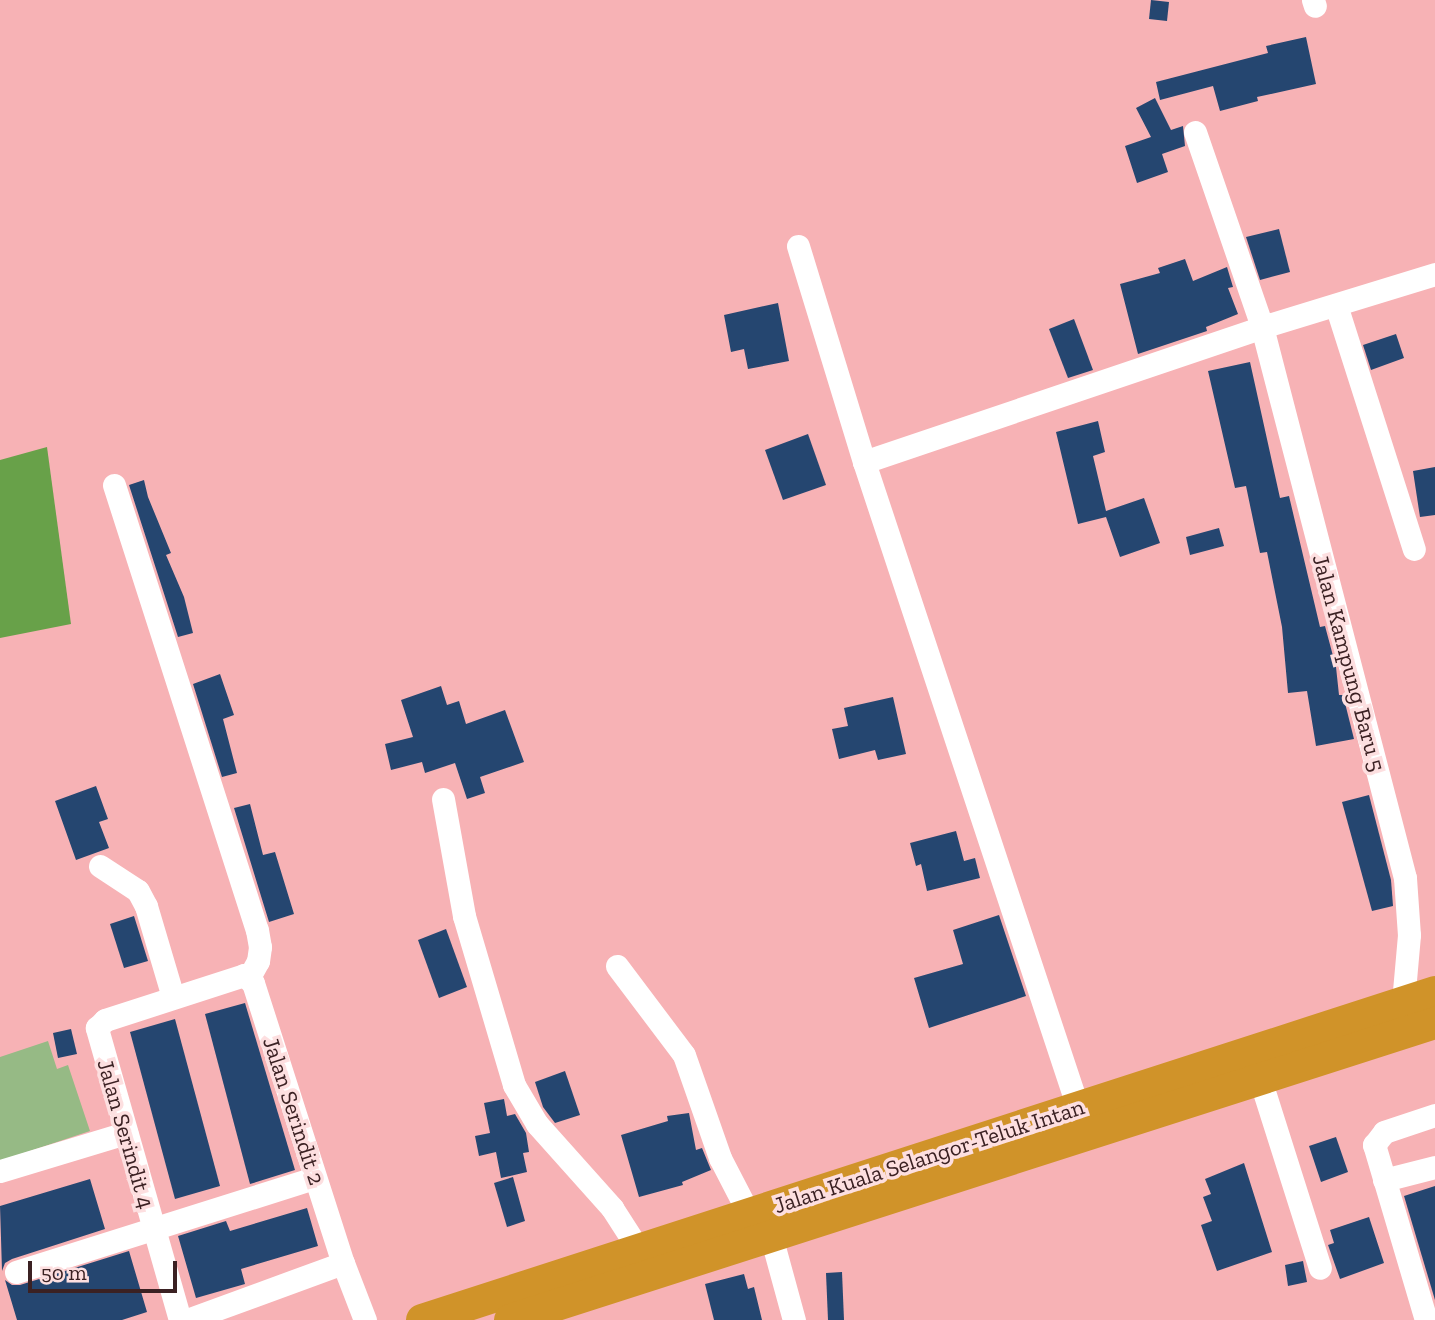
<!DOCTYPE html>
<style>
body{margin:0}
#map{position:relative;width:1435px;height:1320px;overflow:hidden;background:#f7b2b5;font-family:"Zilla Slab",serif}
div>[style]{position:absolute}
.green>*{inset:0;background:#96ba85}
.forest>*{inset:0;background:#68a149}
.building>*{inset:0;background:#254670}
.minor>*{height:23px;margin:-11.5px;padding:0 11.5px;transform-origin:11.5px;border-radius:11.5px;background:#fff}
.highway>*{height:32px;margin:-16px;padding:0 16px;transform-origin:16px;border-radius:16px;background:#d09329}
span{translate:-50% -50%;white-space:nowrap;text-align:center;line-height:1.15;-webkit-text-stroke:7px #fddfe0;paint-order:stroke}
.street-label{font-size:23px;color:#3b2123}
.scale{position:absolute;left:28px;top:1261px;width:149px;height:32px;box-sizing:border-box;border:4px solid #3b2123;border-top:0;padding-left:9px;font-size:21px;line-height:24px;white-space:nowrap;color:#3b2123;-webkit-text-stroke:5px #fddfe0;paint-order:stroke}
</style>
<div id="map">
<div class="green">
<div style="clip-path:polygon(48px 1041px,57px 1069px,68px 1065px,90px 1131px,0 1161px,0 1057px)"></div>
</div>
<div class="forest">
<div style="clip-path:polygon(47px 447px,71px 624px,0 638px,0 460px)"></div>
</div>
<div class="building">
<div style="clip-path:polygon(1151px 0,1169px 2px,1167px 21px,1149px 19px)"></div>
<div style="clip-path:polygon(1306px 37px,1316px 84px,1257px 97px,1258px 101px,1220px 111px,1213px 86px,1160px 100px,1156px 82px,1268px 53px,1266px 46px)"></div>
<div style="clip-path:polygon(1155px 98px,1171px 130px,1183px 126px,1185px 146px,1162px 154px,1168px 172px,1137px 183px,1125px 146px,1151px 137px,1136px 108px)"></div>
<div style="clip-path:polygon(1279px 229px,1290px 272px,1260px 280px,1246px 237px)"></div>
<div style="clip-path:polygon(1185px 259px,1193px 281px,1227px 267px,1233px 287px,1228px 288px,1238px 314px,1206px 327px,1207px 331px,1138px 354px,1120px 284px,1160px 273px,1158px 268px)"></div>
<div style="clip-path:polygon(778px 303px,789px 361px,748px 369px,744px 349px,731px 352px,724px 315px)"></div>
<div style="clip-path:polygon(1074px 319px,1093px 370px,1068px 378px,1049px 329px)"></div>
<div style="clip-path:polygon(1396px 334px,1404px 358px,1371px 370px,1363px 345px)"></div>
<div style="clip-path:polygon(1250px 362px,1280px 498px,1289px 496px,1320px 627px,1325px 626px,1336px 667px,1339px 695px,1343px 695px,1354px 739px,1316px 746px,1307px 691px,1288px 693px,1282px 627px,1267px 552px,1260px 553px,1246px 486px,1235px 488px,1208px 371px)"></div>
<div style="clip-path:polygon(1098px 421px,1105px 452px,1093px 456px,1106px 511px,1144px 498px,1160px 543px,1120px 557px,1106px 517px,1078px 524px,1056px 432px)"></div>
<div style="clip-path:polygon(808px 434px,826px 485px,783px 500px,765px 450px)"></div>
<div style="clip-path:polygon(1435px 467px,1435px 515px,1420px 517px,1413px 471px)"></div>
<div style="clip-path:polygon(144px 480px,148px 497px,171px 553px,166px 555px,184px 597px,193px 633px,178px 637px,129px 485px)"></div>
<div style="clip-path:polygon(1219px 528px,1224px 546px,1190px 555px,1186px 537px)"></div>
<div style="clip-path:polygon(220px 674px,234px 715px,223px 719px,237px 773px,222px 777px,193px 684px)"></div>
<div style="clip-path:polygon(441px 686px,447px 705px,459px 701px,466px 724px,505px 710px,524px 762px,480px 777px,485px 793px,467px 799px,455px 763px,425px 773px,422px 762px,391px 770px,385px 744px,413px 737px,401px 700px)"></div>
<div style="clip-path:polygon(893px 697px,906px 754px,878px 760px,875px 750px,839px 759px,832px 729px,848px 726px,844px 708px)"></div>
<div style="clip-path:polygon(96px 786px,108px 819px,99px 822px,109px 848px,76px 860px,55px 801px)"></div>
<div style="clip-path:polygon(1369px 795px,1391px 880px,1393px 906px,1372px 911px,1342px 802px)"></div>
<div style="clip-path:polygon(250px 804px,263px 855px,275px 852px,294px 914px,269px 922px,234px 808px)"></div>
<div style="clip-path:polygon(956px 831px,964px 861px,975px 858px,980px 878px,927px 891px,921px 864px,916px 866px,910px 843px)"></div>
<div style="clip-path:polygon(999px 915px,1026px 996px,929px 1028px,914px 978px,963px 964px,953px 930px)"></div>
<div style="clip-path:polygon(134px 916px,148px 961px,124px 968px,110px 924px)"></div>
<div style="clip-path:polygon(446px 929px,467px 987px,439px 998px,418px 940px)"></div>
<div style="clip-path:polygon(245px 1003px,295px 1170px,250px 1184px,205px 1014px)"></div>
<div style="clip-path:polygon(175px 1019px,220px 1186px,175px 1199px,130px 1032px)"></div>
<div style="clip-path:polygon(71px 1029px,77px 1054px,58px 1058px,53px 1033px)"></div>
<div style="clip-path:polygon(565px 1071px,580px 1115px,555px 1123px,543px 1107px,535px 1082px)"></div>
<div style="clip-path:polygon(504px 1099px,507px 1116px,515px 1114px,526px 1133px,529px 1152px,523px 1153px,527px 1172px,501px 1178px,496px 1152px,479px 1156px,475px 1136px,490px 1133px,484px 1103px)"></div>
<div style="clip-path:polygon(689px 1113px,696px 1150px,702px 1148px,711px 1170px,682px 1182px,683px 1185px,639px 1197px,621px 1135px,668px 1121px,667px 1116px)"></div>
<div style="clip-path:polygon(1336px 1137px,1348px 1172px,1321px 1182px,1309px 1146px)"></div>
<div style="clip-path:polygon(1244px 1163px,1272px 1252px,1217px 1271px,1201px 1225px,1212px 1221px,1203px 1197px,1211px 1194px,1205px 1179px)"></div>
<div style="clip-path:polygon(513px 1177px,525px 1221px,507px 1227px,494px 1183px)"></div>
<div style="clip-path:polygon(90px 1179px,105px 1229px,12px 1259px,5px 1263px,2px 1271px,0 1206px)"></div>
<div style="clip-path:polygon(1435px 1186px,1435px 1300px,1404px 1196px)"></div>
<div style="clip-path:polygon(307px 1208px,318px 1246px,241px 1269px,245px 1284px,196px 1298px,178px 1236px,226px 1221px,230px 1231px)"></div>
<div style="clip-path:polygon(1369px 1217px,1384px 1263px,1340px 1279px,1328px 1245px,1334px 1243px,1330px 1230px)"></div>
<div style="clip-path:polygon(129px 1251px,147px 1312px,122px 1320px,17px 1320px,5px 1280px,12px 1285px,20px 1285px)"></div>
<div style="clip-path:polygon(1303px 1261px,1307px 1282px,1288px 1286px,1285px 1265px)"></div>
<div style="clip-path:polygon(842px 1272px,844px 1320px,828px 1320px,826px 1273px)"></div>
<div style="clip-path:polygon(744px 1274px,748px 1289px,754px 1287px,762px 1320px,714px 1320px,705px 1284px)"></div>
</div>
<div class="minor">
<div style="left:1313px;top:0;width:6px;rotate:72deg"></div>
<div style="left:1195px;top:132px;width:206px;rotate:71deg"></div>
<div style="left:1262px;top:327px;width:569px;rotate:75.45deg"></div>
<div style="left:1405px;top:878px;width:57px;rotate:86deg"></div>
<div style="left:1409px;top:935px;width:67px;rotate:95.1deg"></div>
<div style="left:798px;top:246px;width:226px;rotate:73deg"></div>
<div style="left:864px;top:462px;width:681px;rotate:71.67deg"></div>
<div style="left:1336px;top:305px;width:256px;rotate:72.3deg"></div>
<div style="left:864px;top:462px;width:420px;rotate:-18.7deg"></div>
<div style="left:1262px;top:327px;width:181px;rotate:-17deg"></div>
<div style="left:114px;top:485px;width:467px;rotate:72.2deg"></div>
<div style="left:257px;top:930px;width:17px;rotate:80deg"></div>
<div style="left:260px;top:947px;width:14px;rotate:98deg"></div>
<div style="left:258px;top:961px;width:18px;rotate:119deg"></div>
<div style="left:443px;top:799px;width:119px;rotate:79.8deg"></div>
<div style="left:464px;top:916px;width:176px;rotate:73.5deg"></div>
<div style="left:514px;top:1085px;width:45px;rotate:59.5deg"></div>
<div style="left:537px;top:1124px;width:113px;rotate:48.2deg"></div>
<div style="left:612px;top:1208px;width:50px;rotate:57.3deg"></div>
<div style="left:100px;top:866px;width:45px;rotate:33.3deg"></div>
<div style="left:138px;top:891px;width:17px;rotate:62deg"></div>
<div style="left:146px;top:906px;width:95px;rotate:73.5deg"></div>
<div style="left:617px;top:966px;width:111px;rotate:53deg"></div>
<div style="left:684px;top:1055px;width:109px;rotate:70.7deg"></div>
<div style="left:720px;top:1158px;width:63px;rotate:62.6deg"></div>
<div style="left:1260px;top:1079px;width:198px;rotate:72.4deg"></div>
<div style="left:0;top:1171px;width:132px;rotate:-16.8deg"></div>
<div style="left:1384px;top:1180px;width:53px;rotate:-14.3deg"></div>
<div style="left:771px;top:1236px;width:87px;rotate:74.7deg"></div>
<div style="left:16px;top:1272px;width:313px;rotate:-17.5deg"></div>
<div style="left:180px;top:1320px;width:304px;rotate:-105.9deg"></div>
<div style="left:97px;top:1028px;width:11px;rotate:-45deg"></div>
<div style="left:105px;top:1020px;width:146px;rotate:-17.9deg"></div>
<div style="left:244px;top:975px;width:12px;rotate:42deg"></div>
<div style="left:253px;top:983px;width:294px;rotate:72.2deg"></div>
<div style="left:343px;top:1263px;width:61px;rotate:68.9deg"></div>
<div style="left:187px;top:1320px;width:166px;rotate:-20.1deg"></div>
<div style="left:1426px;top:1320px;width:183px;rotate:-106.5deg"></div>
<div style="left:1374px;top:1145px;width:16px;rotate:-52deg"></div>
<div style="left:1384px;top:1132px;width:54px;rotate:-18.4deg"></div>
</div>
<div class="highway">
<div style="left:422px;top:1320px;width:1065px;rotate:-17.94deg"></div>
<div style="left:510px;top:1320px;width:972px;rotate:-17.8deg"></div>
</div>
<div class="street-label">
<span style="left:1349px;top:663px;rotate:75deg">Jalan Kampung Baru 5</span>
<span style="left:294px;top:1111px;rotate:72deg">Jalan Serindit 2</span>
<span style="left:126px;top:1134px;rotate:74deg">Jalan Serindit 4</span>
<span style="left:929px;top:1156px;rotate:-18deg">Jalan Kuala Selangor-Teluk Intan</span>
</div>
<div class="scale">50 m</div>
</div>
